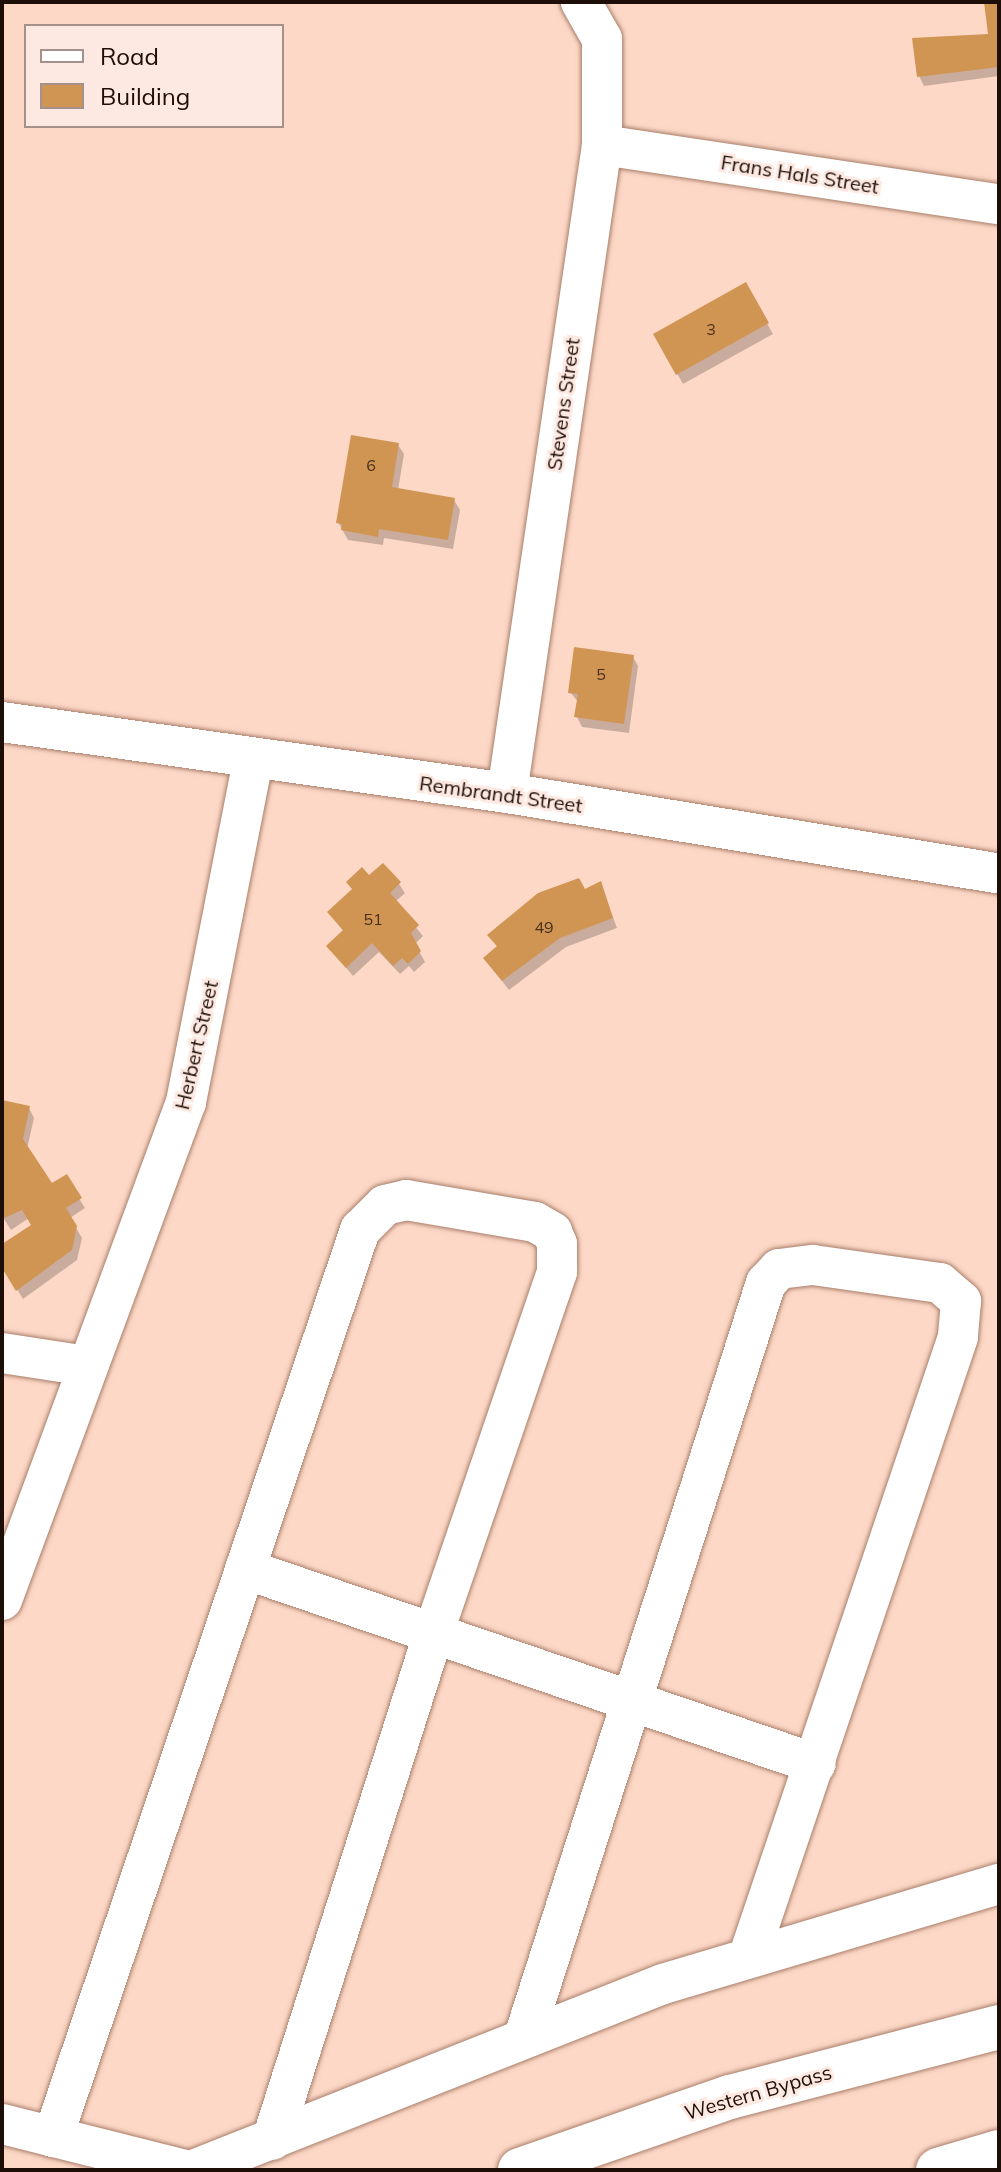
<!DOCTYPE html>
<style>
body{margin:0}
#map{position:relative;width:1001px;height:2172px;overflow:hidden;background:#fdd8c6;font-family:Mulish,sans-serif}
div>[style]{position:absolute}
.shadow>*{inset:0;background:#0003}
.building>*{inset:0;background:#d09453}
.roads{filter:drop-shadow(0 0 2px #a87e6a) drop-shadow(0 0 2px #a87e6a)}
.minor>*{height:40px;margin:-20px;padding:0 20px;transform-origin:20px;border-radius:20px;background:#fff}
.highway>*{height:44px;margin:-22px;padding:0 22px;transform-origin:22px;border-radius:22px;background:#fff}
span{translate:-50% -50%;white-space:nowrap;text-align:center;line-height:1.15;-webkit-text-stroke:6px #fde9e1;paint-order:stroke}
.number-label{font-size:16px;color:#4a301a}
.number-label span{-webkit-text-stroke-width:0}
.street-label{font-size:20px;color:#1d0e07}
.frame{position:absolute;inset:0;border:4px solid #1d0e07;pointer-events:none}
.legend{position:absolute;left:24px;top:24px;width:260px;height:104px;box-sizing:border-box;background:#fde9e1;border:2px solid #a3918a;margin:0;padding:10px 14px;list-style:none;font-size:24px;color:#1d0e07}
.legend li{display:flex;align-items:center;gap:16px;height:40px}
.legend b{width:40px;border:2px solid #a3918a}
</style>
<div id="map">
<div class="shadow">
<div style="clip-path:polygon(999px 2px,999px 76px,924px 86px,919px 76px,991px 36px)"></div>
<div style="clip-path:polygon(745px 285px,773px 334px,683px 384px,656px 335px)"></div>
<div style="clip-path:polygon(398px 445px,404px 454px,398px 490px,454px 500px,460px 510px,453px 549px,384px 538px,383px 545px,348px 540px,338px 522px)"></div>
<div style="clip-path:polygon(633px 657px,638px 666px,629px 733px,582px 727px,577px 717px,579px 703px,570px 692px)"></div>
<div style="clip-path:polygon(369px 878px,399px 884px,405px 893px,395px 902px,423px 936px,415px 944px,425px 962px,414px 972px,409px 966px,400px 974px,379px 952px,353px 976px,328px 946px,344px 932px,329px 913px)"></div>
<div style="clip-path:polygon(600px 883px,617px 928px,566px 947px,509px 990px,485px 959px,498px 948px,490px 936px)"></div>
<div style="clip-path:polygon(2px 1103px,29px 1108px,34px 1118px,27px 1149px,51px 1186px,66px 1177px,85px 1208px,70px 1218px,82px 1238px,77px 1260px,23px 1299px,2px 1265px,2px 1246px,33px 1226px,29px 1218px,11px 1230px,2px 1216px)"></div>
</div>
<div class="building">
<div style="clip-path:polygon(984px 2px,999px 2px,999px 67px,917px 77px,912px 38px,988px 34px)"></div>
<div style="clip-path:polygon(746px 282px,769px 323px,676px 375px,653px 334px)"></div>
<div style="clip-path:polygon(351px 435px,399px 443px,392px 487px,455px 498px,448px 540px,379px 529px,378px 537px,341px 530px,342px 524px,336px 523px)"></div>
<div style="clip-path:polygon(574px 647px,634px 655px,624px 724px,574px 717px,578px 694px,568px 693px)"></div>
<div style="clip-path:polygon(383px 863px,401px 882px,390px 893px,419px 925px,411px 933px,421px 951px,408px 964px,402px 958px,393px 966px,372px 943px,346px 968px,326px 946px,343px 930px,327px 912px,352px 889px,346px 882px,362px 867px,369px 875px)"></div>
<div style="clip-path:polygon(579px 878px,585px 889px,601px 881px,613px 918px,560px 938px,502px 981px,483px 958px,497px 946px,487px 935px,538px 893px)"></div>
<div style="clip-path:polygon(2px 1100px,30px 1106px,23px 1139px,52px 1183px,67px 1174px,82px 1198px,66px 1208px,77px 1226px,72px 1250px,16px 1291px,2px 1268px,2px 1244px,31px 1225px,22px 1210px,2px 1219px)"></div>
</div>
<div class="roads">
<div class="minor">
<div style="left:602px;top:145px;width:401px;rotate:8.5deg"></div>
<div style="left:2px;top:722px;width:510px;rotate:8deg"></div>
<div style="left:507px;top:793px;width:499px;rotate:9.3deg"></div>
<div style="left:507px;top:793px;width:655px;rotate:-81.66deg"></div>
<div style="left:602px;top:145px;width:106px;rotate:-90deg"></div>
<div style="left:602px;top:39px;width:43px;rotate:-119.6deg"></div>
<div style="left:2px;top:1353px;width:86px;rotate:8.7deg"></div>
<div style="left:245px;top:1569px;width:603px;rotate:18.86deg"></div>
<div style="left:2px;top:1600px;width:531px;rotate:-69.72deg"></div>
<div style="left:186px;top:1102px;width:349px;rotate:-78.9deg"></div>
<div style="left:524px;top:2037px;width:792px;rotate:-72.21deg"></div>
<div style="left:766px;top:1283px;width:19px;rotate:-47deg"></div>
<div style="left:779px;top:1269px;width:34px;rotate:-7deg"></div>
<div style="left:813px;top:1265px;width:128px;rotate:8.1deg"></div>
<div style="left:940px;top:1283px;width:28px;rotate:41deg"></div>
<div style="left:961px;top:1301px;width:36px;rotate:95deg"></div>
<div style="left:958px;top:1337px;width:652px;rotate:108.68deg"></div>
<div style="left:2px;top:2124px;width:189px;rotate:14.1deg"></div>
<div style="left:53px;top:2137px;width:958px;rotate:-71.3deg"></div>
<div style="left:360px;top:1230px;width:35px;rotate:-45deg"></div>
<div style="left:385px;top:1205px;width:22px;rotate:-13deg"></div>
<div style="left:406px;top:1200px;width:131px;rotate:9.7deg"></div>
<div style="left:535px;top:1222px;width:20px;rotate:30deg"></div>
<div style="left:552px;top:1232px;width:13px;rotate:67deg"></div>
<div style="left:557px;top:1244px;width:28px;rotate:90deg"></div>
<div style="left:557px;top:1272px;width:380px;rotate:108.9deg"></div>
<div style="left:434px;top:1632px;width:533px;rotate:107.69deg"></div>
<div style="left:193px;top:2170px;width:505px;rotate:-21.59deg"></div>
<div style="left:663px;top:1984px;width:351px;rotate:-16.6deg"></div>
</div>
<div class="highway">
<div style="left:520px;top:2170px;width:222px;rotate:-19.2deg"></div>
<div style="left:730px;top:2097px;width:278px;rotate:-14.6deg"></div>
<div style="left:938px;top:2170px;width:64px;rotate:-16.4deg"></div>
</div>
</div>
<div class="number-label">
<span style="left:711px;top:329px">3</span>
<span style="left:371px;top:465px">6</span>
<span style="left:601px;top:674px">5</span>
<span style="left:373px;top:919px">51</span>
<span style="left:544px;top:927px">49</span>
</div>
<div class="street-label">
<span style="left:800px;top:174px;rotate:9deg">Frans Hals Street</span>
<span style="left:563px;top:404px;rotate:-82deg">Stevens Street</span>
<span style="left:501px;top:794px;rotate:8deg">Rembrandt Street</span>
<span style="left:196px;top:1045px;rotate:-77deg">Herbert Street</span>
<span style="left:758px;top:2092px;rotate:-16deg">Western Bypass</span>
</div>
<div class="frame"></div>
<ul class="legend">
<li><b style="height:10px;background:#fff"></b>Road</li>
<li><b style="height:22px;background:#d09453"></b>Building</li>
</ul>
</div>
